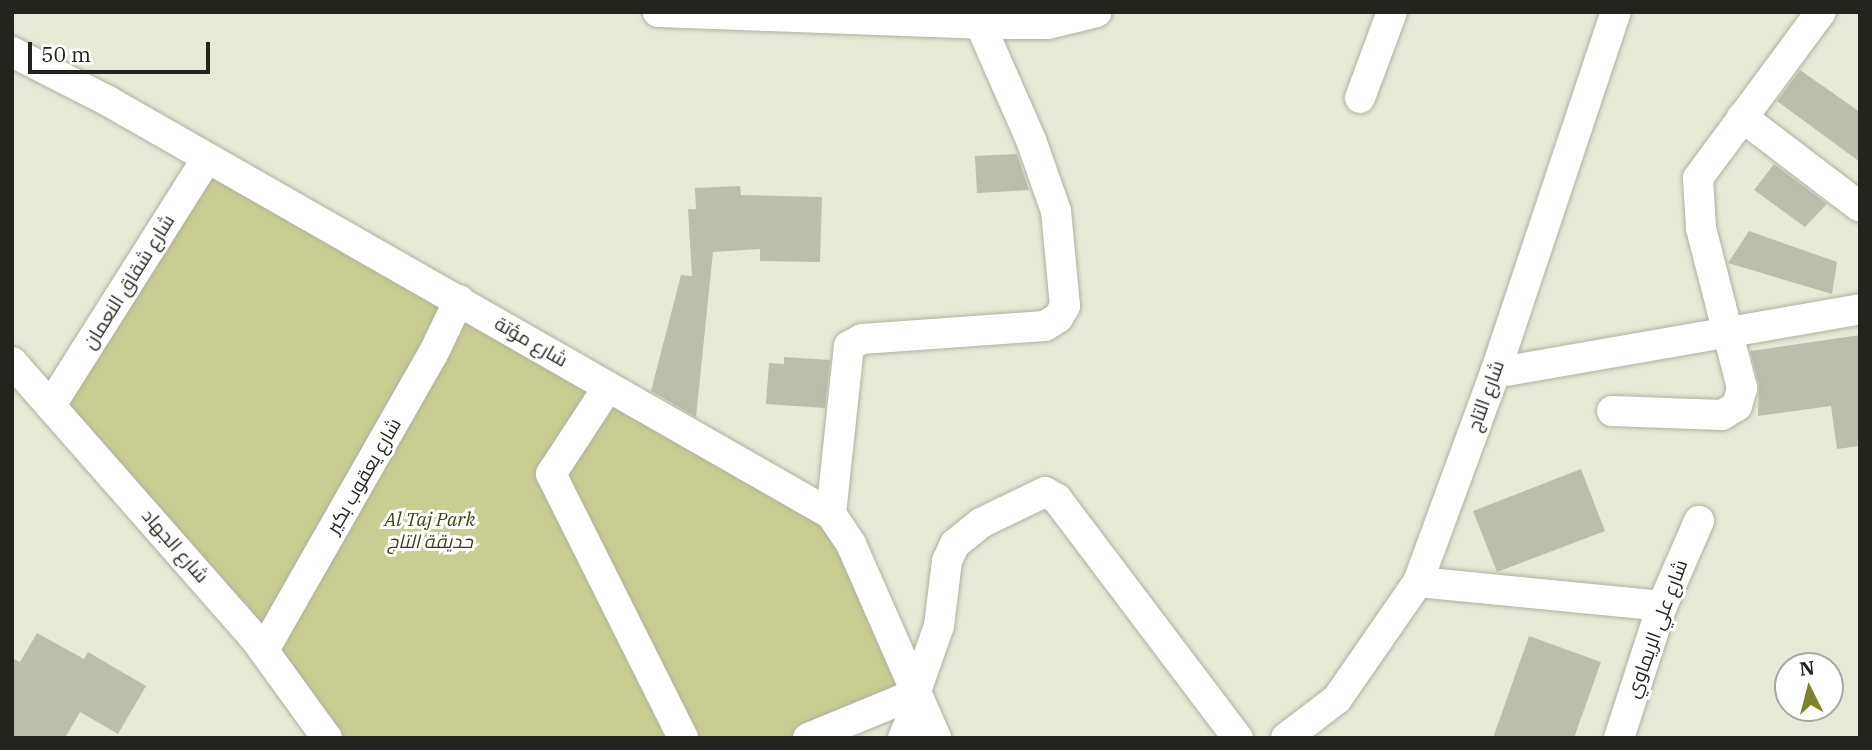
<!DOCTYPE html>
<meta charset="utf-8">
<style>
body{margin:0}
#map{position:relative;width:1872px;height:750px;overflow:hidden;background:#e8ead8;font-family:"IBM Plex Serif",Cairo,serif}
div>[style]{position:absolute}
.green>*{inset:0;background:#c9cd91}
.building>*{inset:0;background:#bcbdac}
.roads{filter:drop-shadow(0 0 2px #afb0a0) drop-shadow(0 0 2px #afb0a0)}
.minor>*{height:30px;margin:-15px;padding:0 15px;transform-origin:15px;border-radius:15px;background:#fff}
span{translate:-50% -50%;white-space:nowrap;text-align:center;line-height:1.15;-webkit-text-stroke:6px #fff;paint-order:stroke}
.street-label{font-size:19px;color:#23241d}
.park-label{font-size:19px;color:#3e4014;font-style:italic}
.frame{position:absolute;inset:0;border:14px solid #23241d;pointer-events:none}
.north{position:absolute;left:1774px;top:652px;width:70px;height:70px;box-sizing:border-box;background:#fff;border:2px solid #a7a7a5;border-radius:50%;rotate:354deg;font-size:19px;font-weight:700;line-height:28px;text-align:center;color:#23241d}
.north::after{content:'';display:block;margin:auto;width:24px;height:32px;background:#7f822b;clip-path:polygon(50% 0,100% 100%,50% 72%,0 100%)}
.scale{position:absolute;left:28px;top:42px;width:182px;height:32px;box-sizing:border-box;border:4px solid #23241d;border-top:0;padding-left:9px;font-size:21px;line-height:24px;white-space:nowrap;color:#23241d;-webkit-text-stroke:5px #fff;paint-order:stroke}
</style>
<div id="map">
<div class="green">
<div style="clip-path:polygon(210px 177px,459px 309px,832px 519px,911px 712px,847px 738px,333px 738px,52px 410px)"></div>
</div>
<div class="building">
<div style="clip-path:polygon(1800px 70px,1860px 112px,1860px 162px,1777px 101px)"></div>
<div style="clip-path:polygon(1017px 154px,1029px 190px,977px 193px,975px 156px)"></div>
<div style="clip-path:polygon(1774px 164px,1827px 204px,1805px 227px,1754px 190px)"></div>
<div style="clip-path:polygon(740px 186px,741px 195px,822px 197px,820px 262px,760px 261px,760px 249px,713px 252px,696px 417px,651px 391px,681px 275px,692px 276px,688px 209px,696px 209px,695px 188px)"></div>
<div style="clip-path:polygon(1749px 231px,1837px 262px,1832px 294px,1728px 263px)"></div>
<div style="clip-path:polygon(1860px 335px,1860px 446px,1837px 449px,1831px 406px,1758px 416px,1759px 384px,1750px 351px)"></div>
<div style="clip-path:polygon(784px 357px,830px 360px,825px 408px,766px 404px,769px 363px,784px 364px)"></div>
<div style="clip-path:polygon(1581px 469px,1605px 531px,1497px 572px,1473px 511px)"></div>
<div style="clip-path:polygon(37px 633px,84px 659px,88px 652px,146px 686px,118px 734px,80px 712px,65px 738px,12px 738px,12px 658px,20px 662px)"></div>
<div style="clip-path:polygon(1529px 636px,1601px 662px,1574px 738px,1493px 738px)"></div>
</div>
<div class="roads">
<div class="minor">
<div style="left:658px;top:12px;width:322px;rotate:2.1deg"></div>
<div style="left:980px;top:24px;width:68px"></div>
<div style="left:1048px;top:24px;width:50px;rotate:-13.8deg"></div>
<div style="left:12px;top:52px;width:108px;rotate:27deg"></div>
<div style="left:108px;top:101px;width:833px;rotate:29.74deg"></div>
<div style="left:831px;top:514px;width:36px;rotate:56deg"></div>
<div style="left:851px;top:544px;width:212px;rotate:66.3deg"></div>
<div style="left:1360px;top:98px;width:92px;rotate:-69.6deg"></div>
<div style="left:1742px;top:117px;width:148px;rotate:37.3deg"></div>
<div style="left:12px;top:362px;width:370px;rotate:48.7deg"></div>
<div style="left:256px;top:640px;width:121px;rotate:54.1deg"></div>
<div style="left:1495px;top:373px;width:371px;rotate:-9.9deg"></div>
<div style="left:608px;top:387px;width:104px;rotate:123.2deg"></div>
<div style="left:551px;top:474px;width:295px;rotate:63.4deg"></div>
<div style="left:51px;top:405px;width:292px;rotate:-57.7deg"></div>
<div style="left:1612px;top:411px;width:110px;rotate:2.1deg"></div>
<div style="left:1722px;top:415px;width:17px;rotate:-31deg"></div>
<div style="left:1737px;top:406px;width:19px;rotate:-74deg"></div>
<div style="left:1742px;top:388px;width:165px;rotate:-104.4deg"></div>
<div style="left:1701px;top:228px;width:50px;rotate:-93.4deg"></div>
<div style="left:1698px;top:178px;width:207px;rotate:-53.5deg"></div>
<div style="left:831px;top:514px;width:169px;rotate:-83.9deg"></div>
<div style="left:849px;top:346px;width:15px;rotate:-28deg"></div>
<div style="left:862px;top:339px;width:183px;rotate:-4.1deg"></div>
<div style="left:1045px;top:326px;width:15px;rotate:-32deg"></div>
<div style="left:1058px;top:318px;width:14px;rotate:-60deg"></div>
<div style="left:1065px;top:306px;width:95px;rotate:-95.4deg"></div>
<div style="left:1056px;top:211px;width:75px;rotate:-109.4deg"></div>
<div style="left:1031px;top:140px;width:127px;rotate:-113.7deg"></div>
<div style="left:1418px;top:582px;width:245px;rotate:5.6deg"></div>
<div style="left:264px;top:650px;width:341px;rotate:-60.3deg"></div>
<div style="left:433px;top:354px;width:60px;rotate:-64.3deg"></div>
<div style="left:808px;top:738px;width:116px;rotate:-22.4deg"></div>
<div style="left:915px;top:694px;width:72px;rotate:-70.6deg"></div>
<div style="left:939px;top:626px;width:65px;rotate:-83deg"></div>
<div style="left:947px;top:561px;width:19px;rotate:-65deg"></div>
<div style="left:955px;top:544px;width:33px;rotate:-39deg"></div>
<div style="left:981px;top:523px;width:71px;rotate:-25.8deg"></div>
<div style="left:1045px;top:492px;width:14px;rotate:30deg"></div>
<div style="left:1057px;top:499px;width:300px;rotate:52.9deg"></div>
<div style="left:903px;top:738px;width:39px;rotate:-67deg"></div>
<div style="left:1286px;top:738px;width:64px;rotate:-37.4deg"></div>
<div style="left:1337px;top:699px;width:142px;rotate:-55.3deg"></div>
<div style="left:1418px;top:582px;width:223px;rotate:-69.8deg"></div>
<div style="left:1495px;top:373px;width:381px;rotate:-71.5deg"></div>
<div style="left:1619px;top:738px;width:139px;rotate:-72deg"></div>
<div style="left:1662px;top:606px;width:93px;rotate:-66.5deg"></div>
</div>
</div>
<div class="street-label">
<span style="left:129px;top:282px;rotate:-58deg">شارع شقاق النعمان</span>
<span style="left:531px;top:342px;rotate:30deg">شارع مؤتة</span>
<span style="left:1486px;top:396px;rotate:-70deg">شارع التاج</span>
<span style="left:364px;top:476px;rotate:-60deg">شارع يعقوب بكير</span>
<span style="left:175px;top:546px;rotate:49deg">شارع الجهاد</span>
<span style="left:1657px;top:629px;rotate:-70deg">شارع علي الريماوي</span>
</div>
<div class="park-label">
<span style="left:430px;top:531px">Al Taj Park<br>حديقة التاج</span>
</div>
<div class="frame"></div>
<div class="north">N</div>
<div class="scale">50 m</div>
</div>
